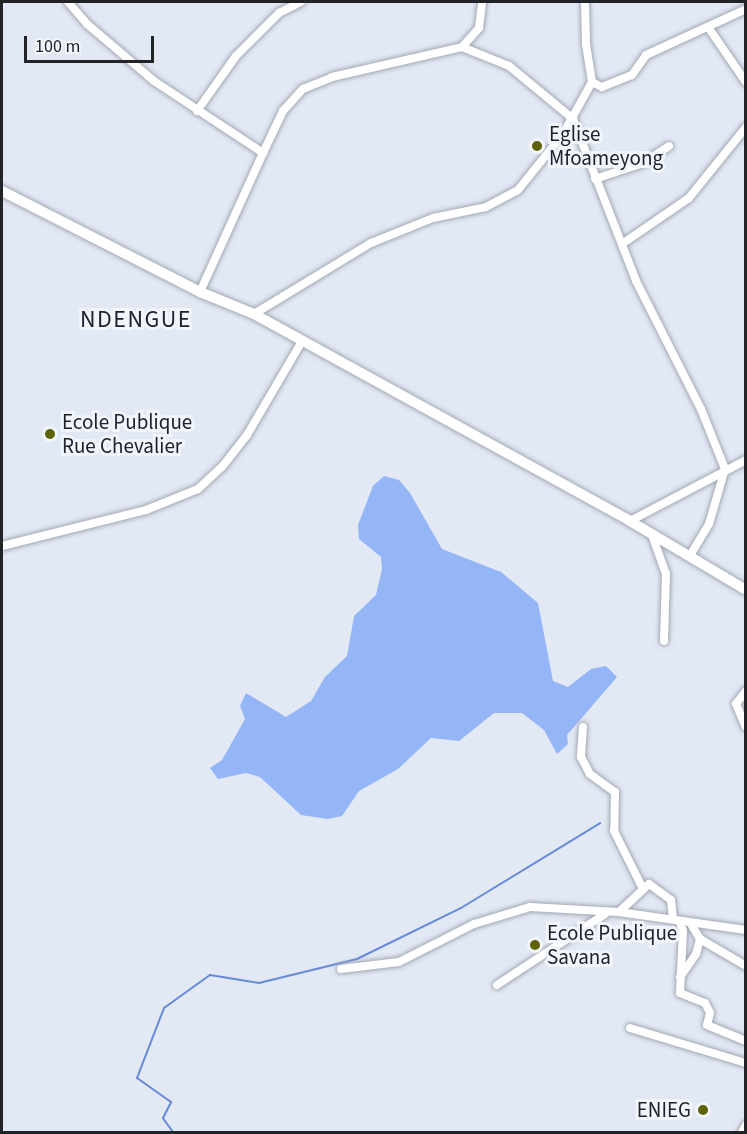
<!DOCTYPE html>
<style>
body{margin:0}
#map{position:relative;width:747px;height:1134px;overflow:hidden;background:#e2e8f4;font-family:"Source Sans 3",sans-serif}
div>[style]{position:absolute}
.forest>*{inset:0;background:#94b5f6}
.stream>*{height:2px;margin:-1px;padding:0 1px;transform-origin:1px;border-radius:1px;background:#648ad8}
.roads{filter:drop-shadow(0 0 2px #a3a9b5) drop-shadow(0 0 2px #a3a9b5)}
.street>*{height:8px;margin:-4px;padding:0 4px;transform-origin:4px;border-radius:4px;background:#fff}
.secondary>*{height:10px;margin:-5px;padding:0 5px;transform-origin:5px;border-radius:5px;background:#fff}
.dots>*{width:16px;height:16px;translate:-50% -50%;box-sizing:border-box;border:3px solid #f1f5fd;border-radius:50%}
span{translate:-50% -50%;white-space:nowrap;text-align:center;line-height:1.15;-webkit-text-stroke:6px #f1f5fd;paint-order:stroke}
.poi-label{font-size:21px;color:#212327}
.left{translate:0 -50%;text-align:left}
.right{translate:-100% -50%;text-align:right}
.quarter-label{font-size:24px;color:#212327;letter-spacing:1.5px}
.frame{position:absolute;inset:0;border:3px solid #212327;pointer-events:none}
.scale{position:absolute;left:24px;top:36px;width:130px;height:27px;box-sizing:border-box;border:3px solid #212327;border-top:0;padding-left:8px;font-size:18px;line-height:21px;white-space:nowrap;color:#212327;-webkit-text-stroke:4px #f1f5fd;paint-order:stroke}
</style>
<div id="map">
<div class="forest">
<div style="clip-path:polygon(384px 476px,399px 480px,410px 493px,442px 549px,501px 572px,538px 603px,553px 681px,568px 687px,591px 669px,606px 666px,617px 677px,567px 735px,568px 744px,557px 754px,544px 730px,522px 713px,494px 713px,459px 741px,431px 738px,398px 769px,359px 791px,342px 816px,328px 819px,301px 815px,260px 777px,246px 773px,218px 779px,210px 768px,222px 760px,245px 719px,240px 706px,246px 693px,286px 717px,311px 701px,325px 677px,347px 656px,354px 616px,376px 595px,382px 569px,381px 557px,359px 539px,358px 525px,373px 486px)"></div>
</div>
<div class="stream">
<div style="left:173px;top:1132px;width:17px;rotate:-126deg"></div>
<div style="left:163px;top:1118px;width:18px;rotate:-63deg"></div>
<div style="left:171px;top:1102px;width:42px;rotate:-144.8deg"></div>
<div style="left:137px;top:1078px;width:75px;rotate:-68.9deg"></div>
<div style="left:164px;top:1008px;width:57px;rotate:-35.7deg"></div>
<div style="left:210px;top:975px;width:50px;rotate:9.3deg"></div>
<div style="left:259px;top:983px;width:101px;rotate:-13.8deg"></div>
<div style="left:357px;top:959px;width:116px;rotate:-26.1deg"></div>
<div style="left:461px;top:908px;width:163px;rotate:-31.4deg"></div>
</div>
<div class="roads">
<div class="street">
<div style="left:68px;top:2px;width:29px;rotate:49deg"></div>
<div style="left:87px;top:24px;width:88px;rotate:40.4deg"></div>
<div style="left:154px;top:81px;width:131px;rotate:33.4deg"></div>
<div style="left:263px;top:153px;width:153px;rotate:114.4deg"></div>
<div style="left:708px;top:27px;width:67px;rotate:55.4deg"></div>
<div style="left:462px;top:47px;width:25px;rotate:-48deg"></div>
<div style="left:479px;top:28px;width:26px;rotate:-83deg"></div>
<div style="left:592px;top:82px;width:11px;rotate:27deg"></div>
<div style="left:602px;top:87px;width:32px;rotate:-22deg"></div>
<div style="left:632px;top:75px;width:24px;rotate:-55deg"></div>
<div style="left:646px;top:55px;width:110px;rotate:-24.7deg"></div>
<div style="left:197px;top:111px;width:67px;rotate:-54.7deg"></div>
<div style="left:236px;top:56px;width:61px;rotate:-45deg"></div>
<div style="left:279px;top:13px;width:25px;rotate:-27deg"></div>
<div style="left:263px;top:153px;width:47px;rotate:-64.5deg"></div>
<div style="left:283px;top:111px;width:30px;rotate:-48deg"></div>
<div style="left:303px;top:89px;width:31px;rotate:-22deg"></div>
<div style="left:332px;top:77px;width:133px;rotate:-13deg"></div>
<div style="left:462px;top:47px;width:51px;rotate:22deg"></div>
<div style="left:509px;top:66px;width:83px;rotate:39.6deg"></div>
<div style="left:573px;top:119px;width:174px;rotate:68.7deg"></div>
<div style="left:636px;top:281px;width:144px;rotate:63.1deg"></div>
<div style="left:701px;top:409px;width:65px;rotate:68.2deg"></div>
<div style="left:725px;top:469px;width:57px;rotate:106.2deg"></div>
<div style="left:709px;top:524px;width:37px;rotate:121deg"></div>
<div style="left:595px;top:179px;width:51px;rotate:-18.4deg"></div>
<div style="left:643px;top:163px;width:31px;rotate:-33deg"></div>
<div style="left:622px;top:244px;width:81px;rotate:-34.5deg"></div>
<div style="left:689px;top:198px;width:91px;rotate:-51.2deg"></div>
<div style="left:254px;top:314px;width:137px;rotate:-31.3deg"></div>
<div style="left:371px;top:243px;width:67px;rotate:-22deg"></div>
<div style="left:433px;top:218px;width:54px;rotate:-11.7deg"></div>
<div style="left:486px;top:207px;width:36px;rotate:-28deg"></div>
<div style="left:518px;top:190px;width:72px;rotate:-51.2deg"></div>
<div style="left:563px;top:134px;width:60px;rotate:-60.9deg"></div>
<div style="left:592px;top:82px;width:39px;rotate:-99deg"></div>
<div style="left:586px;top:43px;width:41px;rotate:-91.4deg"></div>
<div style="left:630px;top:521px;width:131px;rotate:-27.7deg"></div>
<div style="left:652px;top:535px;width:41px;rotate:70.3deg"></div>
<div style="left:666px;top:574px;width:67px;rotate:91.7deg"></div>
<div style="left:2px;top:546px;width:148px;rotate:-14deg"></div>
<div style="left:146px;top:510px;width:56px;rotate:-22deg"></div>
<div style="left:198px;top:489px;width:33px;rotate:-43deg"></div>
<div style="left:222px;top:467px;width:41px;rotate:-52deg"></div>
<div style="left:247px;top:435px;width:107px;rotate:-59.6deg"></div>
<div style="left:746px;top:691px;width:16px;rotate:128deg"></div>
<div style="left:736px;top:704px;width:25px;rotate:67deg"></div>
<div style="left:583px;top:727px;width:30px;rotate:94deg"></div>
<div style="left:581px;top:757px;width:19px;rotate:62deg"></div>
<div style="left:590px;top:774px;width:31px;rotate:36deg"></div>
<div style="left:615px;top:792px;width:39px;rotate:91deg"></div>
<div style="left:614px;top:831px;width:63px;rotate:63.4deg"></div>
<div style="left:619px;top:912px;width:41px;rotate:-43deg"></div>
<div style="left:649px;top:884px;width:27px;rotate:36deg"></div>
<div style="left:671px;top:900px;width:19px;rotate:84deg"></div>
<div style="left:680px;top:922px;width:9px;rotate:72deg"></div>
<div style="left:683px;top:931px;width:62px;rotate:92.8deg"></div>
<div style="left:680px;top:993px;width:27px;rotate:22deg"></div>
<div style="left:705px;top:1003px;width:11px;rotate:63deg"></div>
<div style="left:710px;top:1013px;width:12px;rotate:104deg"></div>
<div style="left:707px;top:1025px;width:42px;rotate:22.3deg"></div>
<div style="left:691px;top:924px;width:17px;rotate:59deg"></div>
<div style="left:700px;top:939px;width:53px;rotate:30.4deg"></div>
<div style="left:341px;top:969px;width:58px;rotate:-6.9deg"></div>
<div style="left:399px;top:962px;width:84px;rotate:-26.9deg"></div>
<div style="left:474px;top:924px;width:59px;rotate:-16.9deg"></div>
<div style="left:530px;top:907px;width:89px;rotate:3.2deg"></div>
<div style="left:619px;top:912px;width:128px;rotate:8.1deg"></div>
<div style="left:680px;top:977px;width:28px;rotate:-55deg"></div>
<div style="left:696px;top:954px;width:16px;rotate:-75deg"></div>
<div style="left:497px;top:985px;width:129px;rotate:-33.3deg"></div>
<div style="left:630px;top:1028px;width:121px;rotate:16.8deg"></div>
<div style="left:742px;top:1132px;width:8px;rotate:-60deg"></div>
</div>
<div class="secondary">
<div style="left:2px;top:191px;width:222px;rotate:27deg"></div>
<div style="left:200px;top:292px;width:58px;rotate:22.2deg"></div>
<div style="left:254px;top:314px;width:429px;rotate:28.8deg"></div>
<div style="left:630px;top:521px;width:135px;rotate:30.7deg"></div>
</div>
</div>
<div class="dots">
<div style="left:537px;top:146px;background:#5d6300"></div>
<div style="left:50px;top:434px;background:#5d6300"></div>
<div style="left:535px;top:945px;background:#5d6300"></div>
<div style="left:703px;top:1110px;background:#5d6300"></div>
</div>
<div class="poi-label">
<span class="left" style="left:549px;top:146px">Eglise<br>Mfoameyong</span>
<span class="left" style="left:62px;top:434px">Ecole Publique<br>Rue Chevalier</span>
<span class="left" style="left:547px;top:945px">Ecole Publique<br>Savana</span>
<span class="right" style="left:691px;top:1110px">ENIEG</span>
</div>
<div class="quarter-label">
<span style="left:136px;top:320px">NDENGUE</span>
</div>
<div class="frame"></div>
<div class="scale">100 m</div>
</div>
